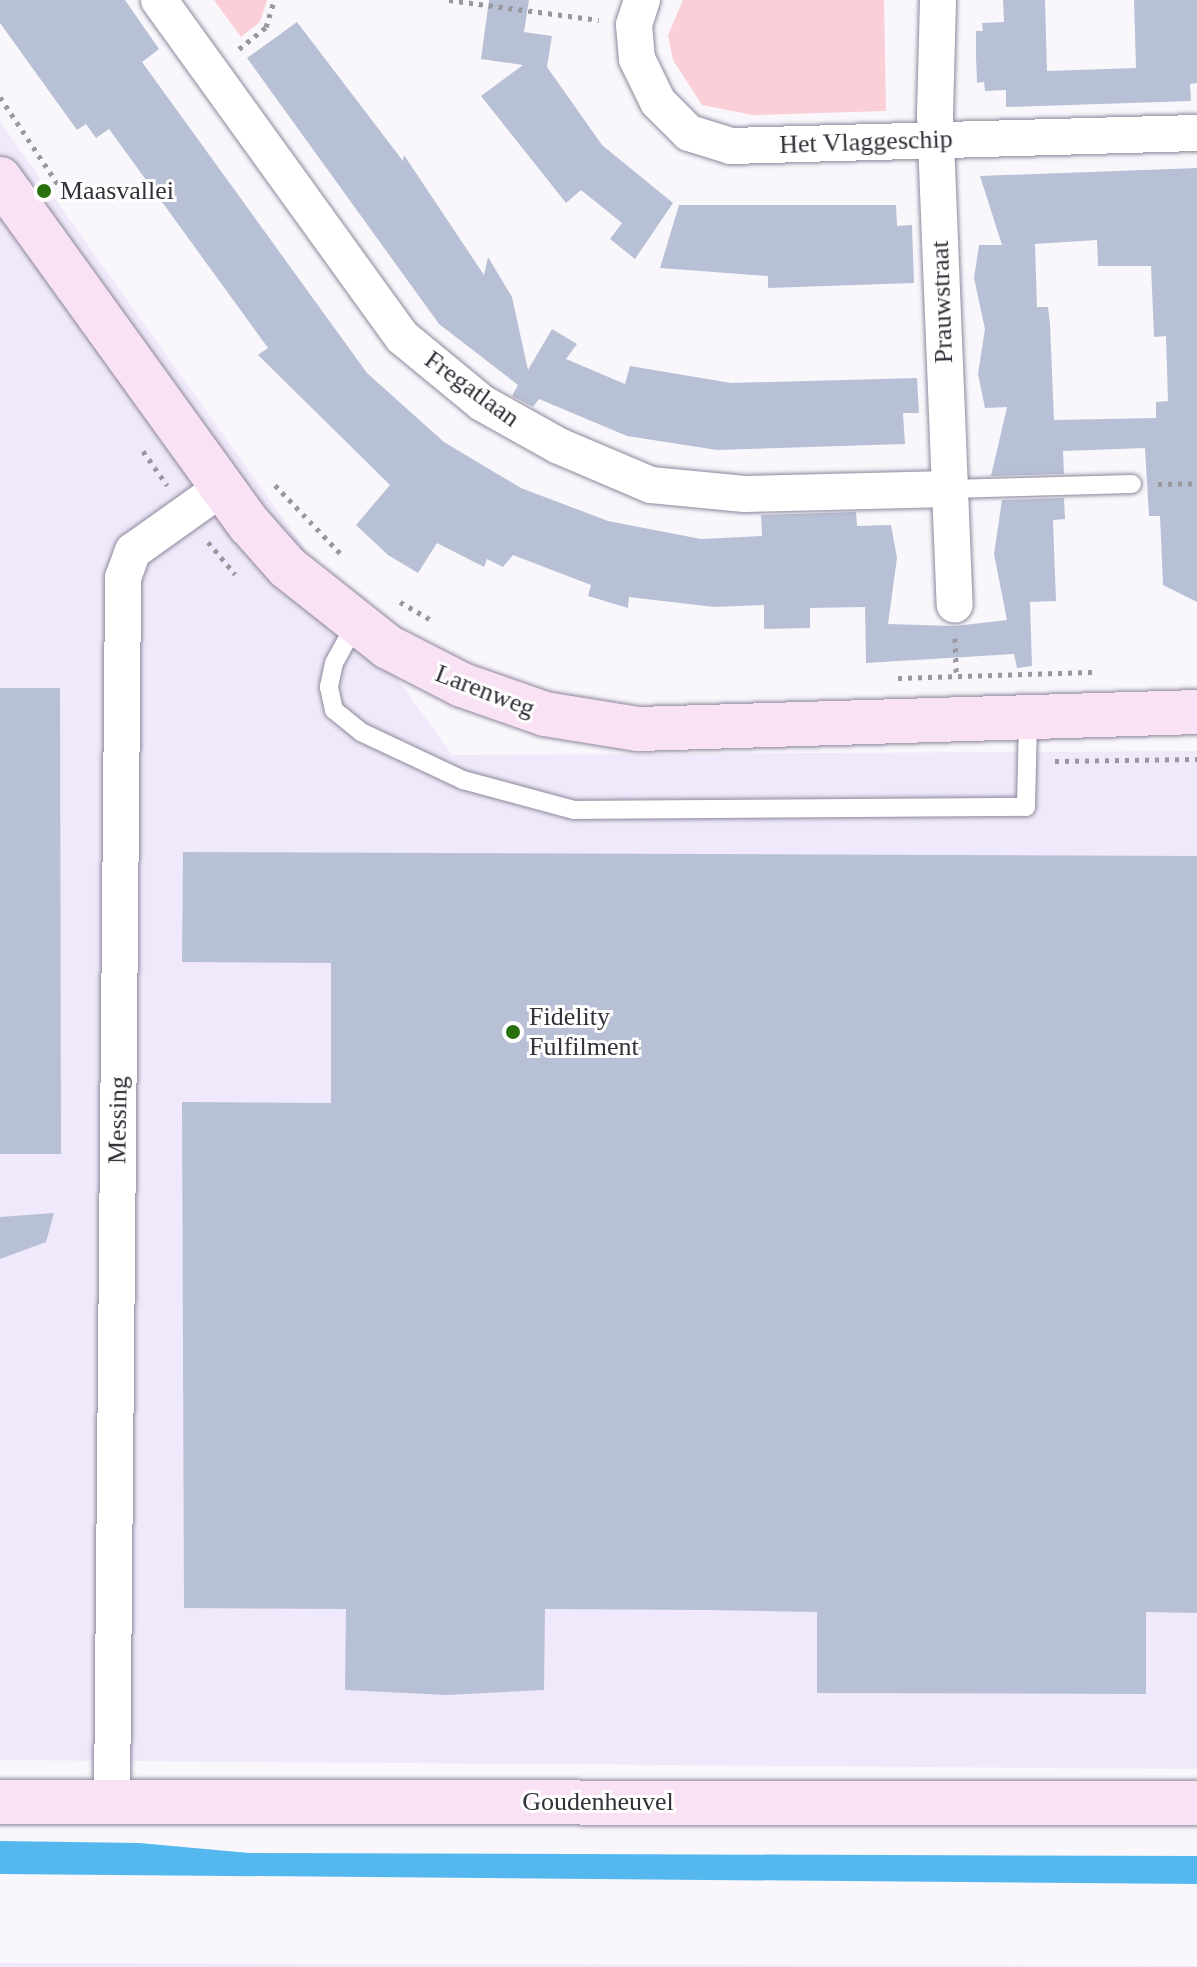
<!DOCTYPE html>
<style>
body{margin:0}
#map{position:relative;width:1197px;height:1967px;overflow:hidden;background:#f9f7fc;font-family:"Times New Roman",serif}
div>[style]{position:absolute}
.built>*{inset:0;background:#efe9fb}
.green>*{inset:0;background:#fbcfd7}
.water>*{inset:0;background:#54b8ef}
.building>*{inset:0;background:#b8c0d5}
.path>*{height:5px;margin-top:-2.5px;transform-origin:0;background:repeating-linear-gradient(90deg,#9a989f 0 4px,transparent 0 10px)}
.roads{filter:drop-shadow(0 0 2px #8e879c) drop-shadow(0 0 2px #8e879c)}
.lane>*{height:18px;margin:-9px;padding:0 9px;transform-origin:9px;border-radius:9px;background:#fff}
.street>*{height:36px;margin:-18px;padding:0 18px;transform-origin:18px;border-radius:18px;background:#fff}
.secondary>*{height:44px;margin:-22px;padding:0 22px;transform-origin:22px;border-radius:22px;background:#f8e2f4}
.dots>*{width:22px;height:22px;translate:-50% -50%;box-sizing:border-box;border:4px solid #fff;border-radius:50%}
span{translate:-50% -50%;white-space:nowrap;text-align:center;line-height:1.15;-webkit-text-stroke:6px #fff;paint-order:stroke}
.street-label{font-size:26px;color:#323038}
.poi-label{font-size:26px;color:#323038}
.left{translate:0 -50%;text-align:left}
</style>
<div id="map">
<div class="built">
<div style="clip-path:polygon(0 122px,452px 755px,1197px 751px,1197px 1769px,0 1760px)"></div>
<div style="clip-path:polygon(0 1963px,1197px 1966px,1197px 1967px,0 1967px)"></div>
</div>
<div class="green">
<div style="clip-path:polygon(214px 0,267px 0,260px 22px,241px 37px)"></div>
<div style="clip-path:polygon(683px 0,884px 0,886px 111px,753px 115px,702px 105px,673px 60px,668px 35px)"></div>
</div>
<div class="water">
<div style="clip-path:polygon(0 1841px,139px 1843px,249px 1853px,1197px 1856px,1197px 1884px,0 1874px)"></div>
</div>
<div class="building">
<div style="clip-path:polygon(0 0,125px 0,159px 49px,142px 62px,367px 373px,444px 442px,521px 488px,608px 521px,701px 539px,762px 536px,761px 515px,856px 512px,857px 526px,891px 525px,897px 558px,888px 624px,955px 626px,1007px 620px,994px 554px,1002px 500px,1064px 498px,1065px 519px,1053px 520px,1056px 601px,1030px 602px,1032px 666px,1017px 668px,1014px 654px,866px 663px,865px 607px,810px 608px,810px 628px,764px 629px,764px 605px,714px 607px,629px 597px,628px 608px,588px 596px,591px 585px,513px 555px,503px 567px,487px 559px,484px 567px,437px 543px,418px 573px,388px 555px,356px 525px,390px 485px,258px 355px,268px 348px,109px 129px,96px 138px,86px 124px,77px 130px,0 23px)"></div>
<div style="clip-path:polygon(489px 0,529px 0,524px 32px,552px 36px,547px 67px,602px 145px,673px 203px,635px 259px,610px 239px,622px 223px,581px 190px,566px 203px,481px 96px,523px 65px,481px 59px)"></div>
<div style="clip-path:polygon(1003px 0,1045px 0,1047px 71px,1136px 68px,1134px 0,1197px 0,1197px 83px,1190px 84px,1191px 101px,1006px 107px,1006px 90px,985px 91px,984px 82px,977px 83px,976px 57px,976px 31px,983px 31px,982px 23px,1004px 22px)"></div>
<div style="clip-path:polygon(297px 22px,403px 161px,404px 155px,484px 275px,488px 257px,512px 297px,528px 370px,552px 329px,577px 344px,566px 359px,625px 384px,630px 366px,731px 383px,917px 378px,919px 413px,903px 413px,905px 444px,717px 450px,627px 436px,539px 399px,533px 407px,512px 396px,518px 385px,439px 324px,247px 58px)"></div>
<div style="clip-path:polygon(evenodd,1197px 168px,1197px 602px,1163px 585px,1160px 516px,1149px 516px,1145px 448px,1063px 451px,1064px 474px,991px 476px,1007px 407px,985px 408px,978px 374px,985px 329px,974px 278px,979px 245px,1002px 245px,980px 176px,1197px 168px,1097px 240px,1098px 266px,1151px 266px,1154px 337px,1166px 336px,1167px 370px,1168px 401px,1156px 402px,1156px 418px,1054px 420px,1050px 324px,1048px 307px,1037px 307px,1035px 244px,1097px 240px)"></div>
<div style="clip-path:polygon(679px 205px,896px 205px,897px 226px,912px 225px,914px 283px,768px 288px,768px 276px,660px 268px)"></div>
<div style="clip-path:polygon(0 688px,60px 688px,61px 1154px,0 1154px)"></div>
<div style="clip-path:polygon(183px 852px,1197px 856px,1197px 1613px,1146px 1612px,1146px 1694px,817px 1693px,817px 1612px,709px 1610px,545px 1609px,544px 1690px,447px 1695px,345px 1690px,346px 1609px,184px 1608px,182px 1102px,331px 1103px,331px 963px,182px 962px)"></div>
<div style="clip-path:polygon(54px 1213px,46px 1242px,0 1259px,0 1217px)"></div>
</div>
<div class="path">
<div style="left:449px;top:0;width:151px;rotate:7.6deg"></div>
<div style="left:239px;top:49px;width:35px;rotate:-39deg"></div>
<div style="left:266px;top:27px;width:28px;rotate:-73deg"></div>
<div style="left:0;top:97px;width:110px;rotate:56.5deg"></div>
<div style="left:143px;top:451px;width:42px;rotate:54.8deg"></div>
<div style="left:1158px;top:484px;width:39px;rotate:-1deg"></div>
<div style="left:275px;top:485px;width:94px;rotate:46.3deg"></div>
<div style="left:208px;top:542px;width:42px;rotate:49.8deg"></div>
<div style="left:400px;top:602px;width:38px;rotate:30deg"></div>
<div style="left:955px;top:638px;width:36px;rotate:88deg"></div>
<div style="left:898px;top:678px;width:194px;rotate:-1.8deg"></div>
<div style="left:1055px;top:761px;width:142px;rotate:-0.8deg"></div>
</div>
<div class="roads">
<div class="lane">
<div style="left:949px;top:489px;width:183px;rotate:-1.6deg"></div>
<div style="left:355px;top:625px;width:43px;rotate:118.9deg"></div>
<div style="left:334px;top:663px;width:25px;rotate:102deg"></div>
<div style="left:329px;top:687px;width:24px;rotate:78deg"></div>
<div style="left:334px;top:710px;width:35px;rotate:39deg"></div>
<div style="left:361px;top:732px;width:113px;rotate:25.2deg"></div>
<div style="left:463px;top:780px;width:115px;rotate:15.1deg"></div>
<div style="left:574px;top:810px;width:452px;rotate:-0.4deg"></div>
<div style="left:1026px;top:807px;width:88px;rotate:-88.7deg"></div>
</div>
<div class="street">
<div style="left:159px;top:0;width:415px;rotate:54.2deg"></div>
<div style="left:402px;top:337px;width:104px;rotate:39.5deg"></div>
<div style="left:482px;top:403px;width:88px;rotate:29.2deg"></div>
<div style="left:559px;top:446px;width:100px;rotate:23deg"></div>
<div style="left:651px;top:485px;width:94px;rotate:5.5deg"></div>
<div style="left:745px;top:494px;width:204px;rotate:-1.4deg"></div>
<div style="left:642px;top:0;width:26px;rotate:108deg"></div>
<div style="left:634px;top:25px;width:34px;rotate:85deg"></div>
<div style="left:637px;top:59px;width:48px;rotate:64deg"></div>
<div style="left:658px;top:102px;width:44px;rotate:45deg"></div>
<div style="left:689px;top:133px;width:44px;rotate:17.2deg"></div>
<div style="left:731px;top:146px;width:466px;rotate:-1.6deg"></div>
<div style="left:938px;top:0;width:116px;rotate:91.5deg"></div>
<div style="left:935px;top:116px;width:489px;rotate:87.7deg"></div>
<div style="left:112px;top:1801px;width:1223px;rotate:-89.48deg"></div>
<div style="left:123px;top:578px;width:29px;rotate:-70deg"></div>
<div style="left:133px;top:551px;width:110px;rotate:-35.4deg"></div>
</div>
<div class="secondary">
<div style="left:0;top:179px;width:427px;rotate:54.2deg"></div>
<div style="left:250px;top:525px;width:56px;rotate:48.6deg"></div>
<div style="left:287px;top:567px;width:129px;rotate:38.4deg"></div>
<div style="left:388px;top:647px;width:83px;rotate:27.2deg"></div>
<div style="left:462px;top:685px;width:88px;rotate:19.3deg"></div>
<div style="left:545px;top:714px;width:94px;rotate:9.2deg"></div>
<div style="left:638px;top:729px;width:559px;rotate:-1.74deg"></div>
<div style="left:0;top:1802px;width:1197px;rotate:0.05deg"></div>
</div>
</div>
<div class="dots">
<div style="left:44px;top:191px;background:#29700e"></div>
<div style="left:513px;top:1032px;background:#29700e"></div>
</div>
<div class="street-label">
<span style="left:866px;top:142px;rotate:-2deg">Het Vlaggeschip</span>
<span style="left:942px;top:302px;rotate:-92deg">Prauwstraat</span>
<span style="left:472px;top:389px;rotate:36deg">Fregatlaan</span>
<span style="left:485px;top:691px;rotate:21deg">Larenweg</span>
<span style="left:118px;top:1120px;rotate:-89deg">Messing</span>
<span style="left:598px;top:1802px">Goudenheuvel</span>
</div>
<div class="poi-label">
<span class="left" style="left:60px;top:191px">Maasvallei</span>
<span class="left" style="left:529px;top:1032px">Fidelity<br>Fulfilment</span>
</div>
</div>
